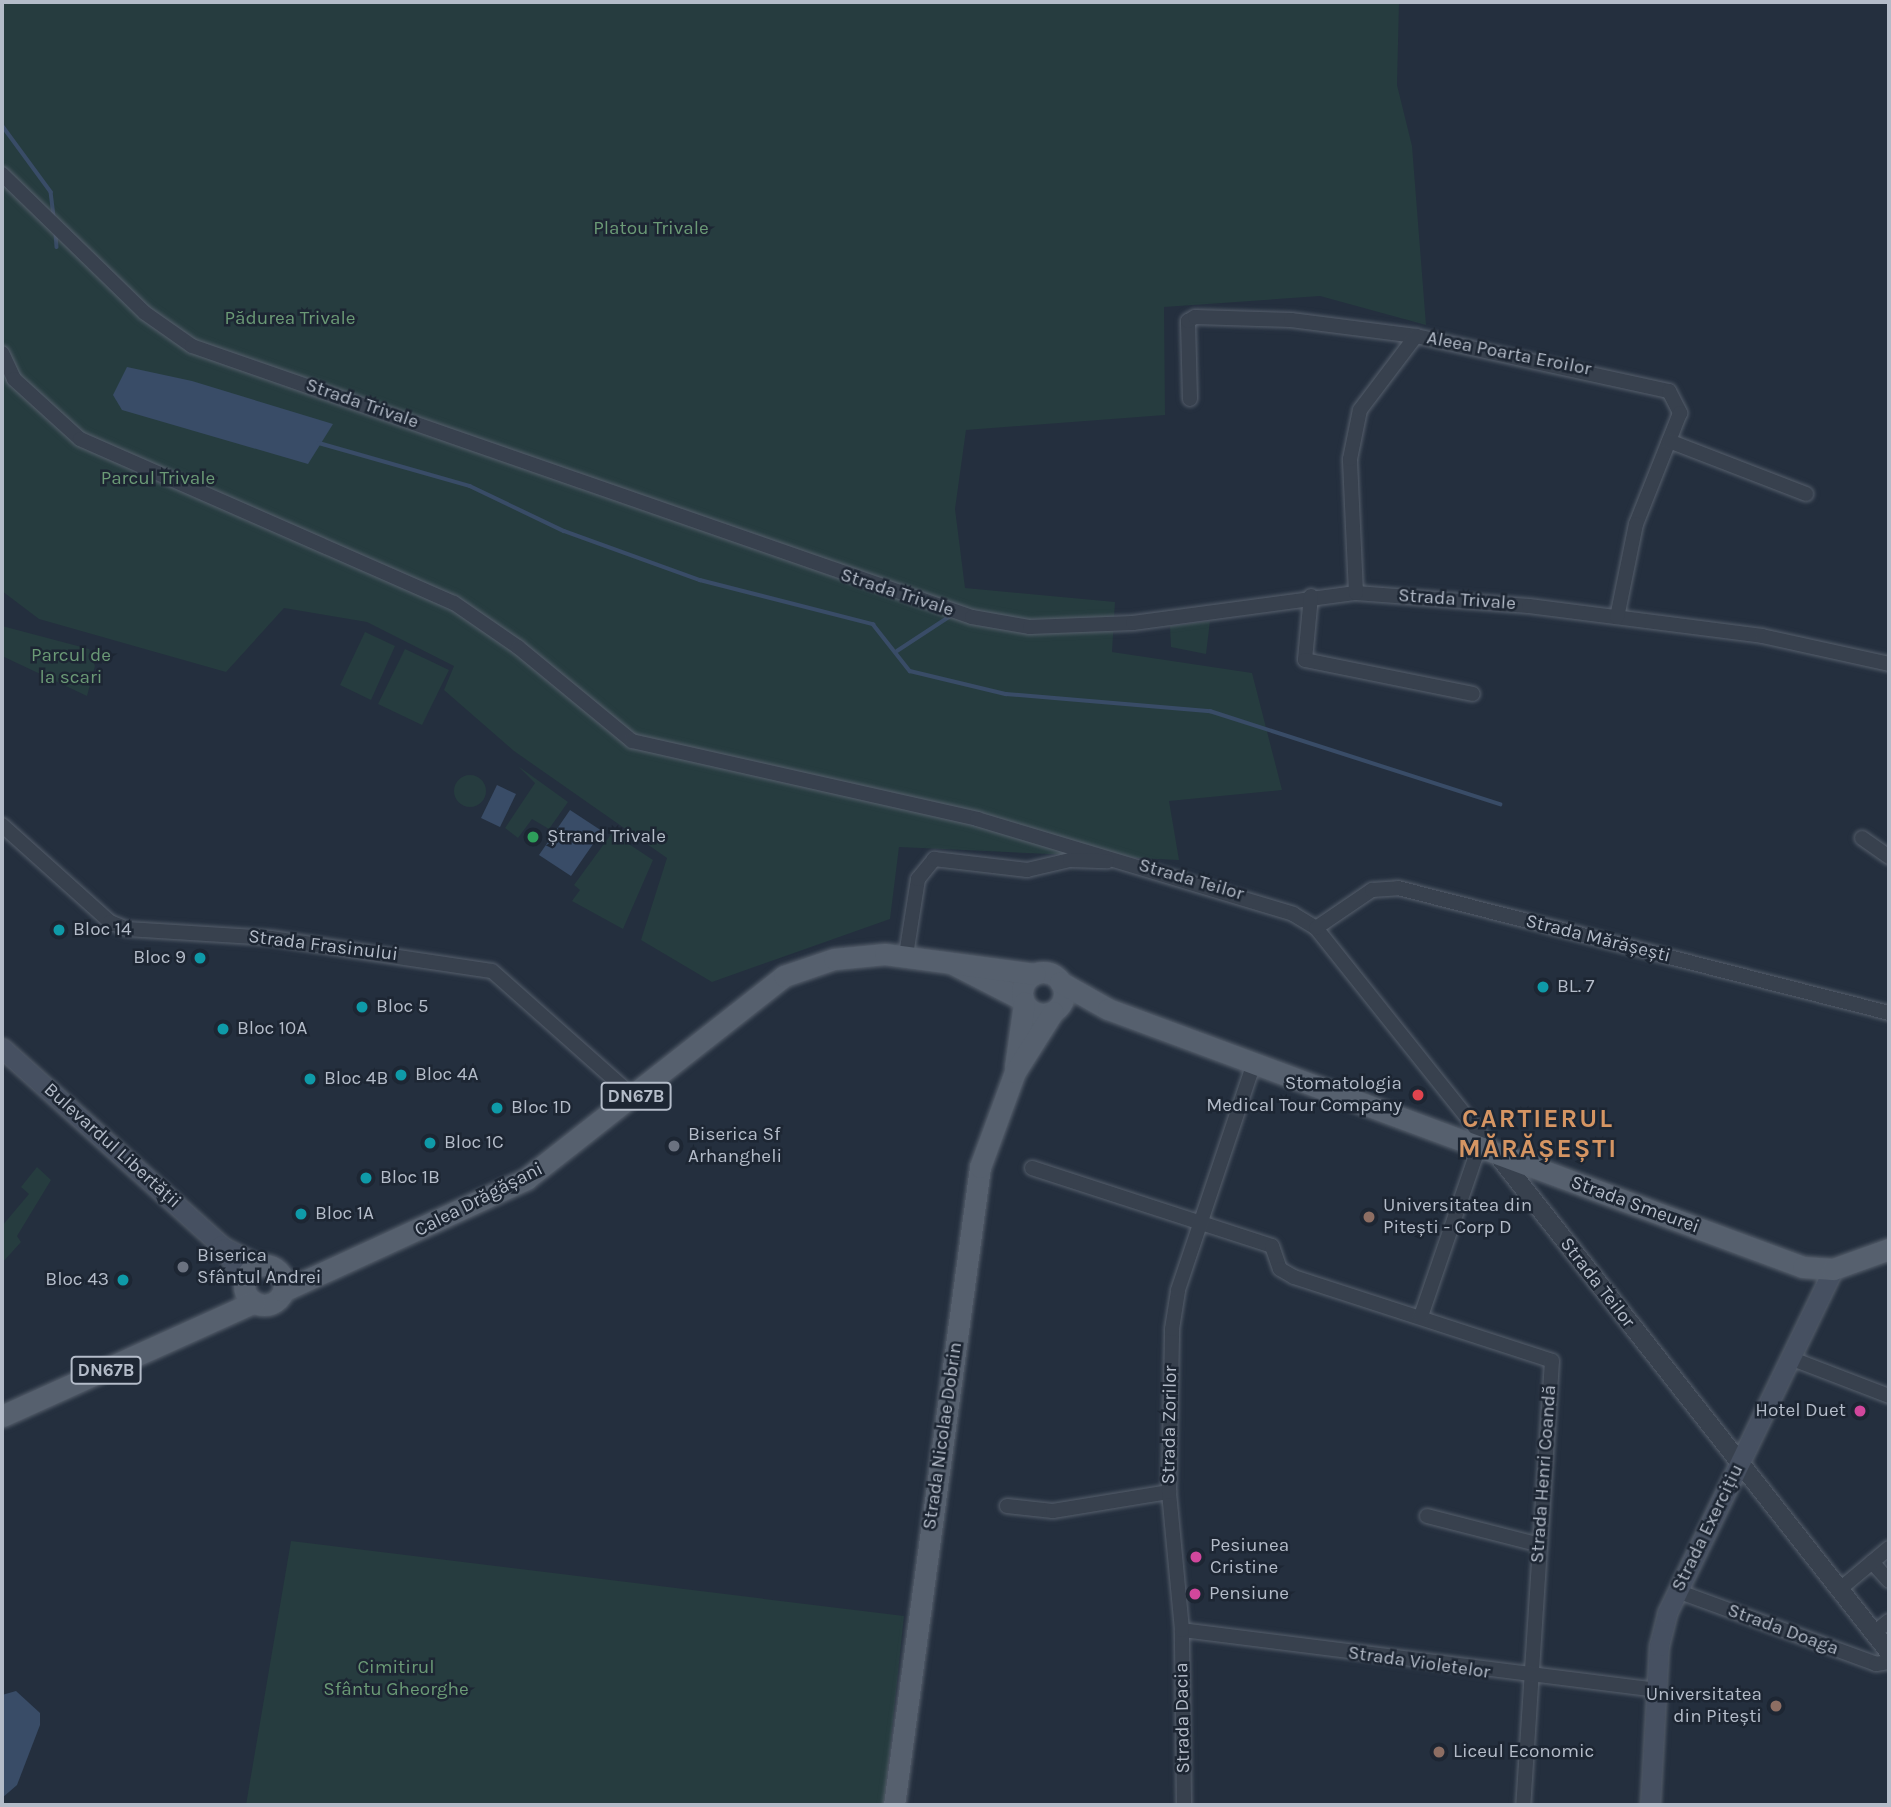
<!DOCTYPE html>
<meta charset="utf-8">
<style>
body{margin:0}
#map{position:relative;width:1891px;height:1807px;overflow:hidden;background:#242f3e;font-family:Karla,sans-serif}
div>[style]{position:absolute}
.green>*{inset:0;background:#263c3f}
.round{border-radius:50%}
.water>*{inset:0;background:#394c67}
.stream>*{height:3.5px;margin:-1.75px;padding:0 1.75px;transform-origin:1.75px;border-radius:1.75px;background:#394c67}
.roads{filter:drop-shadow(0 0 2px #565f6c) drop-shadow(0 0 2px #565f6c)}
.minor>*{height:14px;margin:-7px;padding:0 7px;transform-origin:7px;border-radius:7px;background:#38414e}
.tertiary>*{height:18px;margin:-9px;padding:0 9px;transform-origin:9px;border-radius:9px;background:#38414e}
.secondary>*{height:19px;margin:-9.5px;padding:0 9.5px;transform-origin:9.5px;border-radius:9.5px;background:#465061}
.primary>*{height:21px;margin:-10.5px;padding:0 10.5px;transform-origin:10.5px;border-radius:10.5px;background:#56606e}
.primary>.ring{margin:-10.5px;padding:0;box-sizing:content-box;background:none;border:21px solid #56606e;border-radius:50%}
.dots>*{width:19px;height:19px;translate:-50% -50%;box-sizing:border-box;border:4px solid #1d2633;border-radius:50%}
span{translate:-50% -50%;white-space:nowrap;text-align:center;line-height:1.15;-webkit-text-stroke:5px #1d2633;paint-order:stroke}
.shield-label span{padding:2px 5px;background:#1d2633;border:2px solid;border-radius:5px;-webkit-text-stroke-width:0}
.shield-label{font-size:18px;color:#b4bcc9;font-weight:700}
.park-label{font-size:19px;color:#6b9a76}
.street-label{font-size:19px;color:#b4bcc9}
.poi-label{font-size:19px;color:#b4bcc9}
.left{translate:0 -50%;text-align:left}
.right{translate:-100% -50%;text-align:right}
.district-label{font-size:26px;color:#d59563;font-weight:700;letter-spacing:2px}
.frame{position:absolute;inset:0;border:4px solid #b4bcc9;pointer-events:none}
</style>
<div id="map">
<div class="green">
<div style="clip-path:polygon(2px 2px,1399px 2px,1397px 85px,1412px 146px,1426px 325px,1320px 296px,1164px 307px,1165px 415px,966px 430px,955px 509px,965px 588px,1115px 602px,1112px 652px,1252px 673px,1282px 790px,1169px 801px,1179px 860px,899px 847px,890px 919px,712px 982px,641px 940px,667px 858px,514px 751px,444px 690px,454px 666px,367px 622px,284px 608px,226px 672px,39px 619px,2px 591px)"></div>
<div style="clip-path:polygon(1210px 621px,1206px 654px,1171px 647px,1170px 626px)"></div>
<div style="clip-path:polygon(2px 626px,89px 649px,95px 666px,87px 696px,2px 656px)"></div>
<div style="clip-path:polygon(365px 632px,395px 646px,371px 700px,340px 685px)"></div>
<div style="clip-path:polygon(405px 649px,449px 670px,422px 725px,378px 704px)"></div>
<div style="clip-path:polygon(518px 766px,568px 802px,549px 829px,532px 819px,518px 838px,505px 828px,535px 783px)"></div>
<div class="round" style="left:454px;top:775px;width:32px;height:32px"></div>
<div style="clip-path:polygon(612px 833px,653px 860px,623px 929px,572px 901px,580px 890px,574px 885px)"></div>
<div style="clip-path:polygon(37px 1167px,51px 1180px,17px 1236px,21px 1242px,2px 1263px,2px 1226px,29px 1194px,21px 1187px)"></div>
<div style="clip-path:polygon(291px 1541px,904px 1616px,884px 1805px,246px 1805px)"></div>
</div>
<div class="water">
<div style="clip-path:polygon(127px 367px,192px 381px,333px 424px,308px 464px,122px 410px,113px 395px)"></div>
<div style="clip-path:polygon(497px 785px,516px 794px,500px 827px,481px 818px)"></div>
<div style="clip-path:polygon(570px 810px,602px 831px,571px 876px,539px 855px)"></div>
<div style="clip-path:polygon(16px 1691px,40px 1713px,40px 1725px,17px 1785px,2px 1798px,2px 1695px)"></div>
</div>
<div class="stream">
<div style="left:2px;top:125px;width:83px;rotate:53.8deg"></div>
<div style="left:51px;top:192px;width:26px;rotate:83deg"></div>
<div style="left:56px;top:233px;width:14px;rotate:86deg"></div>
<div style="left:319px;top:443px;width:157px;rotate:15.9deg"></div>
<div style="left:470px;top:486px;width:104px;rotate:25.6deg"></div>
<div style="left:564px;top:531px;width:145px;rotate:19.8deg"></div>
<div style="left:700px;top:580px;width:179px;rotate:14.3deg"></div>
<div style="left:873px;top:624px;width:60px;rotate:51.8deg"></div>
<div style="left:910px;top:671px;width:99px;rotate:13.5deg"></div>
<div style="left:1006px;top:694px;width:205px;rotate:4.8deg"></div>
<div style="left:1210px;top:711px;width:305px;rotate:17.8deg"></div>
<div style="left:897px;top:651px;width:66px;rotate:-33.2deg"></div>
</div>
<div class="roads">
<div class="minor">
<div style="left:2px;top:174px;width:199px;rotate:44.2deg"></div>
<div style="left:145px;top:313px;width:57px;rotate:35.1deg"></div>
<div style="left:192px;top:346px;width:826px;rotate:19.16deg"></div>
<div style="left:972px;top:617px;width:59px;rotate:9.8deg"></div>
<div style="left:1030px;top:627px;width:103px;rotate:-2.2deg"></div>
<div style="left:1133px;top:623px;width:225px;rotate:-7.7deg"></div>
<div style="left:1356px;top:593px;width:173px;rotate:4.3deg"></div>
<div style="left:1529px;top:606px;width:235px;rotate:7.3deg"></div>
<div style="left:1762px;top:636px;width:130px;rotate:12.4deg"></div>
<div style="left:2px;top:353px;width:29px;rotate:65deg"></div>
<div style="left:14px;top:379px;width:89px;rotate:42.3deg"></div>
<div style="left:80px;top:439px;width:408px;rotate:23.7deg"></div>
<div style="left:454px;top:603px;width:78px;rotate:34.5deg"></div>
<div style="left:518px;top:647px;width:148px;rotate:39.5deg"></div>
<div style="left:632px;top:741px;width:354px;rotate:12.7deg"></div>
<div style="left:977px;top:819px;width:330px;rotate:16.7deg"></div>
<div style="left:1293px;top:914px;width:27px;rotate:31deg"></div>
<div style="left:1316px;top:928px;width:287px;rotate:51.4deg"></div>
<div style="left:1190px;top:399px;width:78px;rotate:-91.5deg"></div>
<div style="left:1188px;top:321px;width:8px;rotate:-30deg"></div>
<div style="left:1195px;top:317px;width:96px;rotate:1.8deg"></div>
<div style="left:1291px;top:320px;width:126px;rotate:7.3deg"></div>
<div style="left:1416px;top:336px;width:259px;rotate:12.3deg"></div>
<div style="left:1669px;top:391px;width:25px;rotate:63deg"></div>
<div style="left:1680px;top:413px;width:119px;rotate:111.6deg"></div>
<div style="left:1636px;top:524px;width:95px;rotate:101.5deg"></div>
<div style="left:1669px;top:441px;width:147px;rotate:21.1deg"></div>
<div style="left:1356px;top:593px;width:134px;rotate:-92.6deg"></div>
<div style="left:1350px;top:459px;width:50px;rotate:-78.5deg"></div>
<div style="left:1360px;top:410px;width:93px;rotate:-52.9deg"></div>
<div style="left:1311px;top:596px;width:64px;rotate:95.4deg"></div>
<div style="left:1305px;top:660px;width:171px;rotate:11.4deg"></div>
<div style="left:2px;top:825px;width:145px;rotate:41.9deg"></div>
<div style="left:110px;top:922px;width:18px;rotate:22deg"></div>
<div style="left:127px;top:929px;width:144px;rotate:3.6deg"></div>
<div style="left:271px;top:938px;width:223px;rotate:8.5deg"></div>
<div style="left:492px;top:971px;width:190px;rotate:41.6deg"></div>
<div style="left:1862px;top:838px;width:33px;rotate:35deg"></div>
<div style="left:1316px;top:928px;width:68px;rotate:-34.2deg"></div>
<div style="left:1372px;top:890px;width:26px;rotate:-4deg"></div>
<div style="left:1398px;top:888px;width:507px;rotate:14.28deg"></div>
<div style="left:906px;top:955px;width:77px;rotate:-81deg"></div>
<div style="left:918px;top:879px;width:26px;rotate:-51deg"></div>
<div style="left:934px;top:859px;width:94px;rotate:6.7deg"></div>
<div style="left:1027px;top:870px;width:44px;rotate:-13.1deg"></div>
<div style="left:1070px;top:860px;width:37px;rotate:2deg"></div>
<div style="left:1032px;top:1168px;width:252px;rotate:18deg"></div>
<div style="left:1272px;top:1246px;width:24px;rotate:71deg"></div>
<div style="left:1280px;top:1269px;width:16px;rotate:30deg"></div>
<div style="left:1294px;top:1277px;width:271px;rotate:18deg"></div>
<div style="left:1552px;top:1361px;width:445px;rotate:93.7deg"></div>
<div style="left:1421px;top:1316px;width:179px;rotate:-71.1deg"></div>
<div style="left:1790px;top:1358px;width:106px;rotate:21deg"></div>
<div style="left:1007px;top:1506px;width:46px;rotate:6.2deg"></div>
<div style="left:1053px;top:1511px;width:118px;rotate:-9.3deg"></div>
<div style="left:1427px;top:1516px;width:117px;rotate:14.4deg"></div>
<div style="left:1872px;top:1562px;width:25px;rotate:48deg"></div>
<div style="left:1840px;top:1589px;width:64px;rotate:-39.9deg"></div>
<div style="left:1677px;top:1591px;width:212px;rotate:20.1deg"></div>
<div style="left:1876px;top:1664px;width:13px;rotate:-9deg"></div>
<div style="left:1182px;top:1630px;width:478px;rotate:7.2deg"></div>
<div style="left:1874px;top:1633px;width:19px;rotate:-39deg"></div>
<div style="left:1184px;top:1805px;width:175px;rotate:-90.7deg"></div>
<div style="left:1182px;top:1630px;width:139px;rotate:-95.4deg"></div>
<div style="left:1169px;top:1492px;width:163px;rotate:-88.9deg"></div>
<div style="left:1172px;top:1329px;width:39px;rotate:-81deg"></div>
<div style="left:1178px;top:1290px;width:239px;rotate:-71.5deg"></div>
</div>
<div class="tertiary">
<div style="left:1496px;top:1153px;width:635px;rotate:51.78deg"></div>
</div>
<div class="secondary">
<div style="left:2px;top:1048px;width:295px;rotate:42deg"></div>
<div style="left:221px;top:1245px;width:42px;rotate:54.8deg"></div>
<div style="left:225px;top:1248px;width:37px;rotate:27deg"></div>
<div style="left:1650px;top:1805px;width:159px;rotate:-86.8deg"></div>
<div style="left:1659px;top:1646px;width:34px;rotate:-76deg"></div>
<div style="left:1667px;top:1613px;width:382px;rotate:-64.2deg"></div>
</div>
<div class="primary">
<div style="left:951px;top:963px;width:81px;rotate:27.2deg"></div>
<div class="ring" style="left:1022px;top:972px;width:21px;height:21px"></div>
<div style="left:1060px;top:982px;width:55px;rotate:29.4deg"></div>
<div style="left:1108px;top:1009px;width:741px;rotate:20.37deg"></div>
<div style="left:1803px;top:1267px;width:30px;rotate:4deg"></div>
<div style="left:1833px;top:1269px;width:59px;rotate:-19.7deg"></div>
<div style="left:1015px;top:1067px;width:65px;rotate:-82deg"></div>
<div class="ring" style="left:244px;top:1265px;width:19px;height:19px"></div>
<div style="left:283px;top:1291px;width:268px;rotate:-24.7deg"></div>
<div style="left:526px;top:1179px;width:328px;rotate:-38.2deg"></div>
<div style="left:784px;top:976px;width:53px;rotate:-18.8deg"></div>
<div style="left:834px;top:959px;width:51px;rotate:-5.6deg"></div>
<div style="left:885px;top:954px;width:151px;rotate:7.6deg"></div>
<div style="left:2px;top:1416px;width:277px;rotate:-24.3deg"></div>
<div style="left:894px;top:1805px;width:644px;rotate:-82.32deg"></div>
<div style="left:980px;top:1167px;width:101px;rotate:-69.8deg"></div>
<div style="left:1015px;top:1072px;width:71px;rotate:-57.7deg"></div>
</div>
</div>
<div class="dots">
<div style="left:533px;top:837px;background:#2e9e5b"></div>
<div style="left:59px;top:930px;background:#0f9aa8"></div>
<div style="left:200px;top:958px;background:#0f9aa8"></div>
<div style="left:1543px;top:987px;background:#0f9aa8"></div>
<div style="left:362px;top:1007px;background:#0f9aa8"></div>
<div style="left:223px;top:1029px;background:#0f9aa8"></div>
<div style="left:401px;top:1075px;background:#0f9aa8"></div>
<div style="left:310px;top:1079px;background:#0f9aa8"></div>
<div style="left:1418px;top:1095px;background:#e0444e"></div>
<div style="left:497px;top:1108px;background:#0f9aa8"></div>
<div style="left:430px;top:1143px;background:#0f9aa8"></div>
<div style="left:674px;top:1146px;background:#6b7280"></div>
<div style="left:366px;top:1178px;background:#0f9aa8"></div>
<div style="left:301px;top:1214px;background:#0f9aa8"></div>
<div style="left:1369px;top:1217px;background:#8d6e63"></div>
<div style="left:183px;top:1267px;background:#6b7280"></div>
<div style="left:123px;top:1280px;background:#0f9aa8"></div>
<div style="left:1860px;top:1411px;background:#d1479c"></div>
<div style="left:1196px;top:1557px;background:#d1479c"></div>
<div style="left:1195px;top:1594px;background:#d1479c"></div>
<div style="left:1776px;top:1706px;background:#8d6e63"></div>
<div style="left:1439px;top:1752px;background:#8d6e63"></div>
</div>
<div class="shield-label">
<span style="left:636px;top:1096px">DN67B</span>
<span style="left:106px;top:1370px">DN67B</span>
</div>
<div class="park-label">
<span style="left:651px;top:229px">Platou Trivale</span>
<span style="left:290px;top:319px">Pădurea Trivale</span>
<span style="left:158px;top:479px">Parcul Trivale</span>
<span style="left:71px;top:667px">Parcul de<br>la scari</span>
<span style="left:396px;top:1679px">Cimitirul<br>Sfântu Gheorghe</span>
</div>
<div class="street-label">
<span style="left:1509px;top:354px;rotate:11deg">Aleea Poarta Eroilor</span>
<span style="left:362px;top:404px;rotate:19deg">Strada Trivale</span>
<span style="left:897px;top:593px;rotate:18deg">Strada Trivale</span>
<span style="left:1457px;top:600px;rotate:4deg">Strada Trivale</span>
<span style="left:1191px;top:880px;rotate:16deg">Strada Teilor</span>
<span style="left:1598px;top:939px;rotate:14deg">Strada Mărășești</span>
<span style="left:323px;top:946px;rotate:7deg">Strada Frasinului</span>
<span style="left:112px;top:1146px;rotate:42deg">Bulevardul Libertății</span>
<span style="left:479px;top:1200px;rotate:-27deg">Calea Drăgășani</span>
<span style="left:1635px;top:1205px;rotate:20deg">Strada Smeurei</span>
<span style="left:1597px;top:1283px;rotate:52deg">Strada Teilor</span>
<span style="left:1170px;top:1425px;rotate:-89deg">Strada Zorilor</span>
<span style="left:943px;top:1436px;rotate:-82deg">Strada Nicolae Dobrin</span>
<span style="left:1544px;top:1474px;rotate:-86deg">Strada Henri Coandă</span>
<span style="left:1708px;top:1528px;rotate:-64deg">Strada Exercițiu</span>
<span style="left:1783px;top:1630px;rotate:20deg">Strada Doaga</span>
<span style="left:1419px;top:1663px;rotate:8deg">Strada Violetelor</span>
<span style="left:1183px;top:1718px;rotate:-91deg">Strada Dacia</span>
</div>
<div class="poi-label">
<span class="left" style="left:547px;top:837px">Ștrand Trivale</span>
<span class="left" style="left:73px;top:930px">Bloc 14</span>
<span class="right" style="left:186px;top:958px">Bloc 9</span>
<span class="left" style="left:1557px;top:987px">BL. 7</span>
<span class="left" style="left:376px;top:1007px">Bloc 5</span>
<span class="left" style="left:237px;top:1029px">Bloc 10A</span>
<span class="left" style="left:415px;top:1075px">Bloc 4A</span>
<span class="left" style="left:324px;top:1079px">Bloc 4B</span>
<span class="right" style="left:1402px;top:1095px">Stomatologia<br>Medical Tour Company</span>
<span class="left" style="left:511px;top:1108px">Bloc 1D</span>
<span class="left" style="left:688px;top:1146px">Biserica Sf<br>Arhangheli</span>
<span class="left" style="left:444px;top:1143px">Bloc 1C</span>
<span class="left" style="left:380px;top:1178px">Bloc 1B</span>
<span class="left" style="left:1383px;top:1217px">Universitatea din<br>Pitești - Corp D</span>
<span class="left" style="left:315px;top:1214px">Bloc 1A</span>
<span class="left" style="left:197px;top:1267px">Biserica<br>Sfântul Andrei</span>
<span class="right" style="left:109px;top:1280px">Bloc 43</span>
<span class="right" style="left:1846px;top:1411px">Hotel Duet</span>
<span class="left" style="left:1210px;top:1557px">Pesiunea<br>Cristine</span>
<span class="left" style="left:1209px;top:1594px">Pensiune</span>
<span class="right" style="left:1762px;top:1706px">Universitatea<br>din Pitești</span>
<span class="left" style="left:1453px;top:1752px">Liceul Economic</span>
</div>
<div class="district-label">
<span style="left:1538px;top:1134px">CARTIERUL<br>MĂRĂȘEȘTI</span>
</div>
<div class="frame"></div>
</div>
